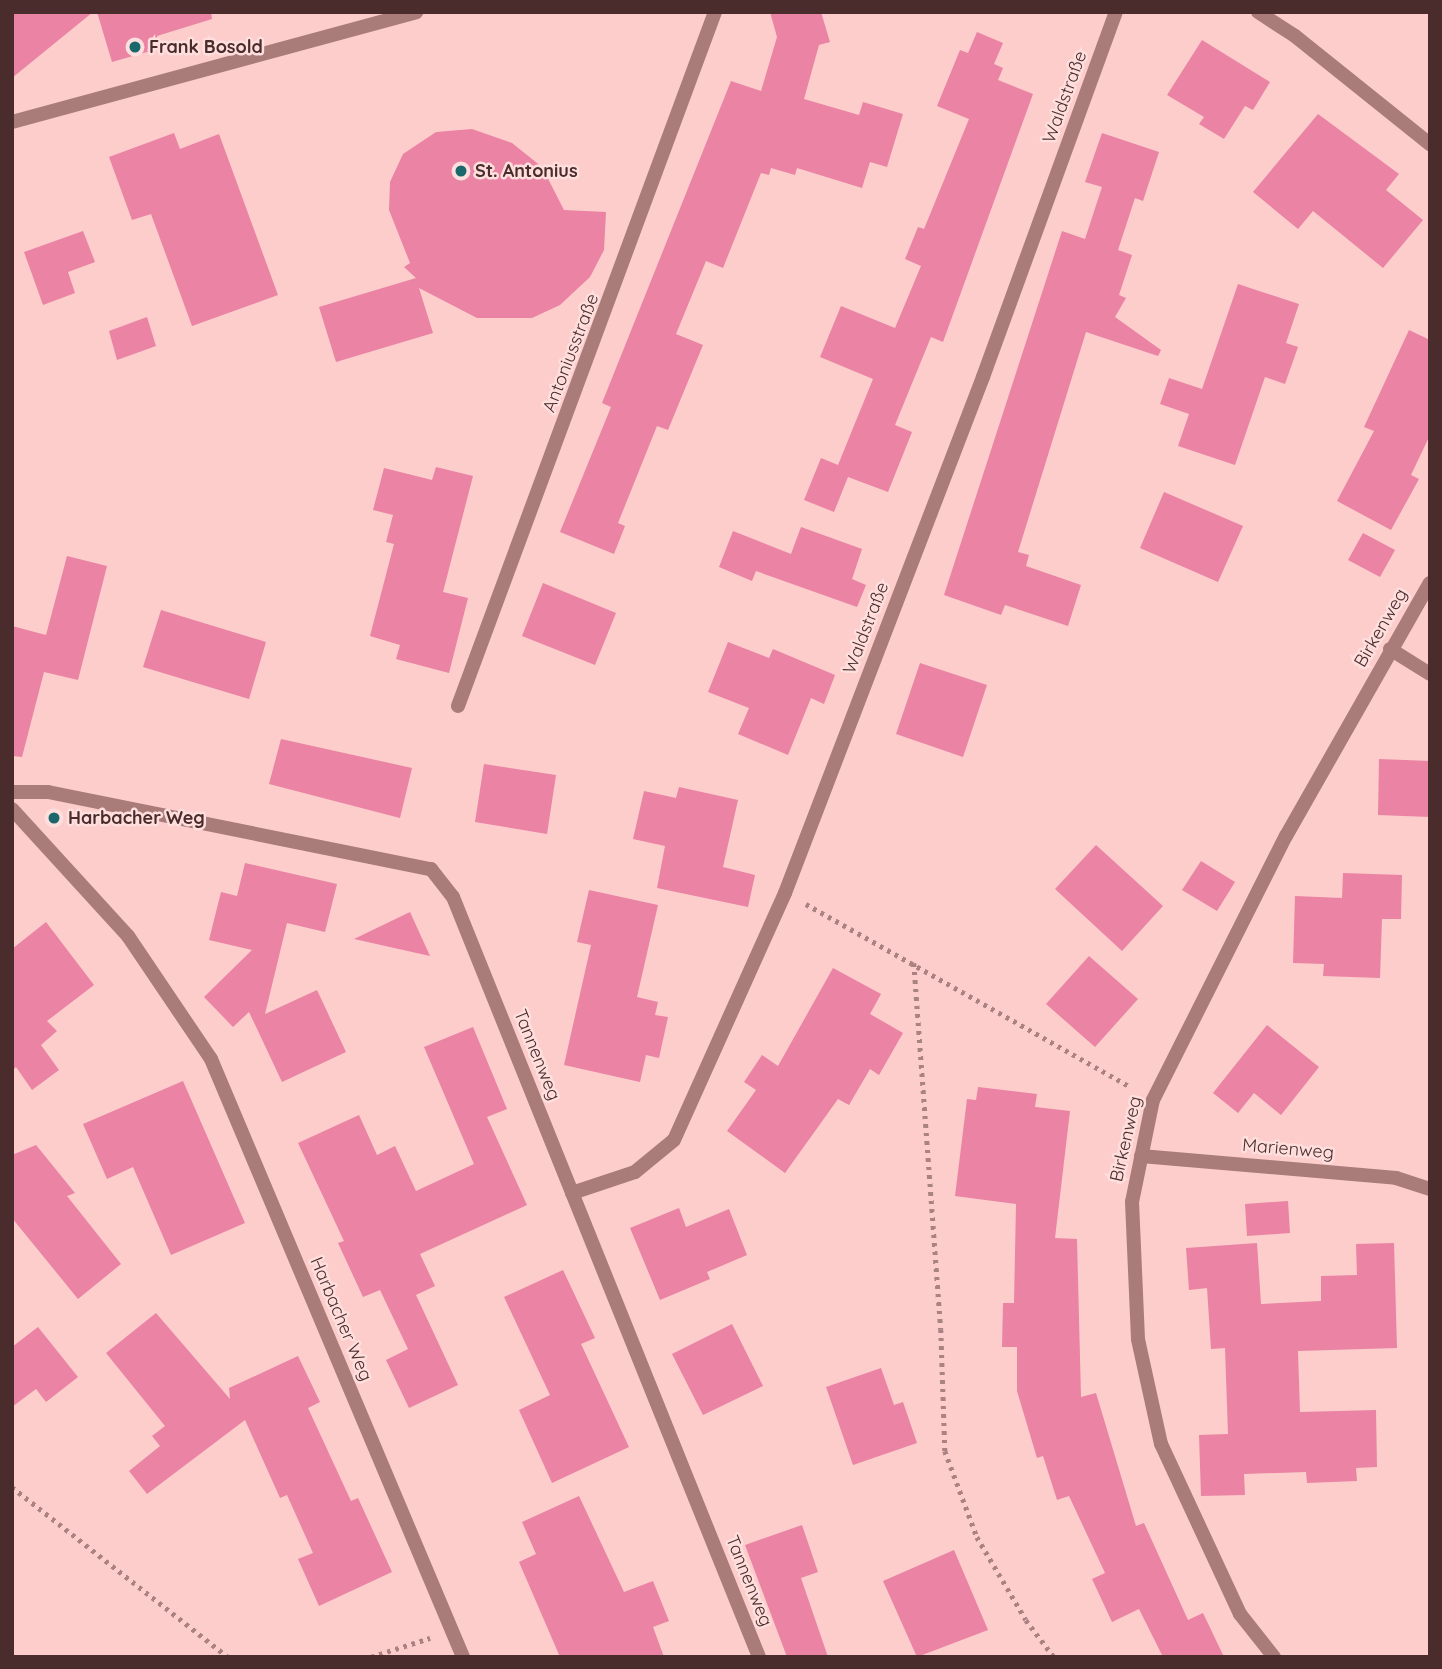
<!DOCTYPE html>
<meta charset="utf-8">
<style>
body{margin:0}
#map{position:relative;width:1442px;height:1669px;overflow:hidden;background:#fccdcb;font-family:Quicksand,sans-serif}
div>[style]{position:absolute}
.building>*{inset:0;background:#ea83a4}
.path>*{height:4.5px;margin-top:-2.25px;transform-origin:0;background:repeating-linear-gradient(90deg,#a98281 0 3.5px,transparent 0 8.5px)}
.minor>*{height:14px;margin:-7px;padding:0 7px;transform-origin:7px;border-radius:7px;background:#a97b79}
.tertiary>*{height:14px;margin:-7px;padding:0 7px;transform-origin:7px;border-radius:7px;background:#a97b79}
.dots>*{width:19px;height:19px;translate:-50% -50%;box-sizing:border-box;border:4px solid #fedfdd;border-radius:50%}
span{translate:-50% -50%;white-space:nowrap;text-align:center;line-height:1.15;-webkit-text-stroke:5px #fedfdd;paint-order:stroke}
.poi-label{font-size:18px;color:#4a2c2c;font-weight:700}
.left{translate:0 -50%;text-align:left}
.street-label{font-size:18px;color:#4a2c2c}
.frame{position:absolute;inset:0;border:14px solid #4a2c2c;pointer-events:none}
</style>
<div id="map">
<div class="building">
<div style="clip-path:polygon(12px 12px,93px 12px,12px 78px)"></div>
<div style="clip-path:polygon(97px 12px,211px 12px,212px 19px,157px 36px,161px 48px,112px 62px)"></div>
<div style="clip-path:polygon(770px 12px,821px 12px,830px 42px,819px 45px,804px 99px,859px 115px,863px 102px,903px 114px,887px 167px,870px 162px,862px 188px,797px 168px,795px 175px,771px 168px,769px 175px,761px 173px,723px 268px,706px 261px,676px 334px,703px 345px,668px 430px,657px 426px,618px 523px,625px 526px,614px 554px,560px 532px,611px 407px,602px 403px,731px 81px,761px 91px,777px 37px)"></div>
<div style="clip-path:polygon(977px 32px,1003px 43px,994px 64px,1003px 68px,998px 80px,1033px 94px,943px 342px,931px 337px,895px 425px,912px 432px,888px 492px,848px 477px,834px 512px,804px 500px,821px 458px,838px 465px,873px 379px,820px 357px,841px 306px,895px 328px,921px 266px,905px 259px,918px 227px,924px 229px,969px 119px,937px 106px,960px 50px,968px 53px)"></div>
<div style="clip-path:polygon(1202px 40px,1270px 82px,1253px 110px,1245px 106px,1224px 139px,1199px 124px,1204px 117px,1167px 95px)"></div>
<div style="clip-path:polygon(1318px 114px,1399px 174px,1386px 190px,1423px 220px,1383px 268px,1313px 211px,1298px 229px,1253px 192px)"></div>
<div style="clip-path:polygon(472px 129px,512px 143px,542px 167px,564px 210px,606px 212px,604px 250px,590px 277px,560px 305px,532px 318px,477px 318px,419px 288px,433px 333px,336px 362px,319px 307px,416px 278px,404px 267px,410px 263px,389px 210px,390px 182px,403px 154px,436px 132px)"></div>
<div style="clip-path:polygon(174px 133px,180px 149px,219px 134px,278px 295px,192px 326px,151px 214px,132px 220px,109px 157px)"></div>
<div style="clip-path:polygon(1102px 133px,1159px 152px,1143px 201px,1135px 198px,1118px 250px,1132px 255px,1119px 295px,1126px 298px,1115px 317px,1161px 350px,1158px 356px,1086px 332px,1018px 552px,1029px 555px,1026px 566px,1081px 585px,1068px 626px,1005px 605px,1001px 615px,944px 595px,1062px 231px,1085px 239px,1102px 187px,1085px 182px)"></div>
<div style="clip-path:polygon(83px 231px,95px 262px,68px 272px,75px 293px,43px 305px,24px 252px)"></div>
<div style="clip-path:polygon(1238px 284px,1299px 304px,1286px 343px,1298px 347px,1285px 384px,1265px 377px,1235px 465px,1178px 446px,1189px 414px,1160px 404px,1169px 378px,1202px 389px)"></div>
<div style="clip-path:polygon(147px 317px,156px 346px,117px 360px,109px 331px)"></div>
<div style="clip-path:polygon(1409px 330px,1430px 340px,1430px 435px,1411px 475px,1419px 479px,1391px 530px,1337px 501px,1374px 431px,1364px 427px)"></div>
<div style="clip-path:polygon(436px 467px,473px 476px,443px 592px,468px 598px,449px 673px,396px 659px,400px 645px,370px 636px,394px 544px,386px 542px,393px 515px,373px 510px,384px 468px,432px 480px)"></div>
<div style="clip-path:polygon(1164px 492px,1243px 526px,1218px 582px,1140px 548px)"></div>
<div style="clip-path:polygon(801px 527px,862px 549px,852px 579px,866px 585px,857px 607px,756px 571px,752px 581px,719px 567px,733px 531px,791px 554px)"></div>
<div style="clip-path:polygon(1363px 533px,1395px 550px,1380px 577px,1348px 560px)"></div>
<div style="clip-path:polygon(67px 556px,107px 566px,78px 680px,44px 672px,22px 757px,12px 756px,12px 626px,46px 635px)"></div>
<div style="clip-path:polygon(543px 583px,616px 613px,595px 665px,522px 636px)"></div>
<div style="clip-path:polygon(161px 610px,266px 642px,249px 699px,143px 667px)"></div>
<div style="clip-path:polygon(728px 642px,769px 658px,773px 649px,835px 675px,824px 704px,811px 698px,788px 755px,738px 734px,749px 708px,708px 692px)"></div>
<div style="clip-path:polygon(920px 663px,987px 685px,963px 757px,896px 734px)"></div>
<div style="clip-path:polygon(281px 739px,412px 768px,400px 818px,269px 784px)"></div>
<div style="clip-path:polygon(1379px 759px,1430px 761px,1430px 817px,1378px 815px)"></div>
<div style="clip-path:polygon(484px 764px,556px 775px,547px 834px,475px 822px)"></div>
<div style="clip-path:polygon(679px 787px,738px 800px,723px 867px,755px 875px,748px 907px,657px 888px,665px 846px,633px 839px,644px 791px,676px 798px)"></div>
<div style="clip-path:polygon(1096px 845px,1163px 906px,1122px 951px,1055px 889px)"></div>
<div style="clip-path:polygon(1201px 861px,1235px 882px,1217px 911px,1182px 890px)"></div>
<div style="clip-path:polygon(245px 863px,337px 884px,325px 932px,287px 923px,265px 1014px,317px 990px,346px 1052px,282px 1082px,249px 1012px,233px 1027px,204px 997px,252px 950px,209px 940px,221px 892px,237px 896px)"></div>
<div style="clip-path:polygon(1343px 873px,1402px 875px,1401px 919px,1382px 919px,1380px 978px,1323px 976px,1324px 964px,1293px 963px,1295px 896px,1342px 898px)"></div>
<div style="clip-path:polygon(589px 890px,658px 905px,637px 997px,658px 1002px,655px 1015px,668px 1017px,659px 1058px,646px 1055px,640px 1082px,564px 1065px,591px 945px,577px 942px)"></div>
<div style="clip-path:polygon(410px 912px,430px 956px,354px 939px)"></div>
<div style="clip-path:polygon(46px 922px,94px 985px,47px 1021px,57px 1031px,41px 1045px,59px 1070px,32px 1090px,16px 1067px,12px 1071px,12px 949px)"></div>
<div style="clip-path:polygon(1089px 956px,1138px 999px,1095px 1047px,1046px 1004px)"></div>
<div style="clip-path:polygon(833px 968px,881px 994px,870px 1014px,903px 1033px,879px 1075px,870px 1069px,849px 1105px,838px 1099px,785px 1173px,727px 1131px,756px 1090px,744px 1082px,762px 1055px,778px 1066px)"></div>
<div style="clip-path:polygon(1267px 1025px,1319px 1067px,1281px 1115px,1254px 1093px,1238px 1113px,1213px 1093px)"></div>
<div style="clip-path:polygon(473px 1027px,507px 1109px,487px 1117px,527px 1205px,420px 1254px,435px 1286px,416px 1295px,458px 1385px,409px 1408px,386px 1360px,408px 1349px,380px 1290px,363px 1297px,338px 1243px,344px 1241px,298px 1143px,359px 1115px,377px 1155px,395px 1146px,416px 1191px,474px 1164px,424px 1047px)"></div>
<div style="clip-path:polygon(183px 1081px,245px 1223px,171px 1255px,133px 1167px,107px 1179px,83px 1124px)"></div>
<div style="clip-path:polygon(978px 1087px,1037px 1094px,1035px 1107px,1070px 1111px,1055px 1238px,1077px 1239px,1081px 1397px,1096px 1393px,1136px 1526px,1144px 1523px,1188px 1620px,1203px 1613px,1224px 1657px,1163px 1657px,1139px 1609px,1112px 1622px,1092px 1579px,1105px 1573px,1069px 1496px,1057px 1500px,1043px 1456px,1037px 1458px,1017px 1391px,1017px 1347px,1002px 1347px,1003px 1303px,1014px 1303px,1016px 1204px,955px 1196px,967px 1099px,976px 1100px)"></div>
<div style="clip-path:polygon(36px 1145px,75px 1193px,67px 1196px,121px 1264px,78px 1299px,12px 1218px,12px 1155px)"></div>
<div style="clip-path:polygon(1288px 1201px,1290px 1233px,1247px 1236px,1245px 1204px)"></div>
<div style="clip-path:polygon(679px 1208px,686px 1227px,729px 1209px,747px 1255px,707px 1272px,710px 1279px,660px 1300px,630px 1228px)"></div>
<div style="clip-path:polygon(1257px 1243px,1261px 1304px,1321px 1301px,1321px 1276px,1357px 1275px,1356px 1244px,1394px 1243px,1397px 1348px,1298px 1351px,1300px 1412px,1376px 1410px,1377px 1467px,1356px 1468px,1357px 1481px,1307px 1483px,1306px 1472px,1244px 1474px,1245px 1495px,1201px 1496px,1199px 1435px,1228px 1434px,1225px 1348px,1211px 1349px,1207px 1288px,1189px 1290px,1186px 1248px)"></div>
<div style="clip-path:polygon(563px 1270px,595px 1338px,581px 1344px,629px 1447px,552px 1483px,519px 1410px,550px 1395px,504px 1297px)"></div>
<div style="clip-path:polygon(156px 1313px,230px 1399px,229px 1388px,298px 1356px,320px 1402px,308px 1408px,351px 1501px,358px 1498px,392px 1572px,319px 1606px,298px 1559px,313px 1553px,287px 1495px,280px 1498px,245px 1420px,147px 1494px,129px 1471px,160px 1446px,152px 1436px,165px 1426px,106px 1353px)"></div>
<div style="clip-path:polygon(732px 1324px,763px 1386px,703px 1415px,672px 1354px)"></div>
<div style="clip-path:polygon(38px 1327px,78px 1377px,46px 1402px,36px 1389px,12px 1407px,12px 1347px)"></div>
<div style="clip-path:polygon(881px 1368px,894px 1405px,903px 1402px,917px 1443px,853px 1465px,826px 1387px)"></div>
<div style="clip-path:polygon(579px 1496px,624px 1592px,653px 1581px,669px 1621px,653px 1627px,664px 1657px,560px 1657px,519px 1562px,536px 1554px,522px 1522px)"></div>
<div style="clip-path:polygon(802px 1525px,818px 1572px,801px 1578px,828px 1657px,787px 1657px,745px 1545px)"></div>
<div style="clip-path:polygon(954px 1550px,988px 1630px,917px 1657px,883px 1581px)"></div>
</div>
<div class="path">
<div style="left:806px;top:904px;width:373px;rotate:29.4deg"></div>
<div style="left:914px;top:963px;width:367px;rotate:85.8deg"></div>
<div style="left:941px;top:1329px;width:122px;rotate:88.1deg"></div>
<div style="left:945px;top:1451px;width:92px;rotate:69.6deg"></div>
<div style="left:977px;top:1537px;width:96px;rotate:59.4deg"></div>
<div style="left:1026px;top:1620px;width:46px;rotate:52.9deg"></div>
<div style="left:12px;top:1487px;width:275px;rotate:38.2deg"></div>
<div style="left:371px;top:1657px;width:62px;rotate:-17.9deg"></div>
</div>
<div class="minor">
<div style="left:1390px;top:649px;width:47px;rotate:32deg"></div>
<div style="left:458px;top:706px;width:740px;rotate:-69.68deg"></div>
<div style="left:12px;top:792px;width:36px"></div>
<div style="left:48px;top:792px;width:391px;rotate:11.4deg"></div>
<div style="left:431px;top:869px;width:36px;rotate:52deg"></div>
<div style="left:453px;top:897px;width:819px;rotate:68.07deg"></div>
<div style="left:12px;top:809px;width:172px;rotate:47.6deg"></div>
<div style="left:128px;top:936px;width:148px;rotate:56deg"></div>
<div style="left:211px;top:1059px;width:649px;rotate:67.15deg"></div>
<div style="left:1141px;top:1156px;width:256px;rotate:4.9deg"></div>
<div style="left:1396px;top:1178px;width:36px;rotate:18deg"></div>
<div style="left:572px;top:1193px;width:66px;rotate:-18.4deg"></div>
<div style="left:635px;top:1172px;width:50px;rotate:-39.4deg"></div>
<div style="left:674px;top:1140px;width:271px;rotate:-65.8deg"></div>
<div style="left:785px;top:893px;width:553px;rotate:-69.01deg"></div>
<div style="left:983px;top:377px;width:388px;rotate:-70deg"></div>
<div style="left:1274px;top:1657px;width:55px;rotate:-128.3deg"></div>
<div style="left:1240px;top:1614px;width:187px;rotate:-114.9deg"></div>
<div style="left:1161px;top:1444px;width:107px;rotate:-102.4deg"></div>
<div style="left:1138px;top:1339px;width:137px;rotate:-92.5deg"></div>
<div style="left:1132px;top:1202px;width:104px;rotate:-78.4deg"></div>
<div style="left:1153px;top:1100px;width:296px;rotate:-63.3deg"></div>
<div style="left:1286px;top:836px;width:291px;rotate:-60.4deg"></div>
</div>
<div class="tertiary">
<div style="left:1258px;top:12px;width:44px;rotate:33deg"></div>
<div style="left:1295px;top:36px;width:173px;rotate:38.7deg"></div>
<div style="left:12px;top:122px;width:419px;rotate:-15.2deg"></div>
</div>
<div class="dots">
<div style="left:135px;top:47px;background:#1a676c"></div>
<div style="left:461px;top:171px;background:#1a676c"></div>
<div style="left:54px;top:818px;background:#1a676c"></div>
</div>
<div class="poi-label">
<span class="left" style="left:149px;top:47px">Frank Bosold</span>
<span class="left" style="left:475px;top:171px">St. Antonius</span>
<span class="left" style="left:68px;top:818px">Harbacher Weg</span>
</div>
<div class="street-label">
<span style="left:1065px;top:97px;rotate:-70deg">Waldstraße</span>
<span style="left:571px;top:353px;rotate:-69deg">Antoniusstraße</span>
<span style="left:866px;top:628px;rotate:-69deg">Waldstraße</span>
<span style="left:1381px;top:628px;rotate:-60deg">Birkenweg</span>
<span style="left:537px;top:1055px;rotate:68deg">Tannenweg</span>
<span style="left:1126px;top:1139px;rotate:-77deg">Birkenweg</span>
<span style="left:1288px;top:1149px;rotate:5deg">Marienweg</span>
<span style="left:341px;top:1319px;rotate:67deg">Harbacher Weg</span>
<span style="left:749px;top:1581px;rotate:68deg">Tannenweg</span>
</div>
<div class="frame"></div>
</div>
